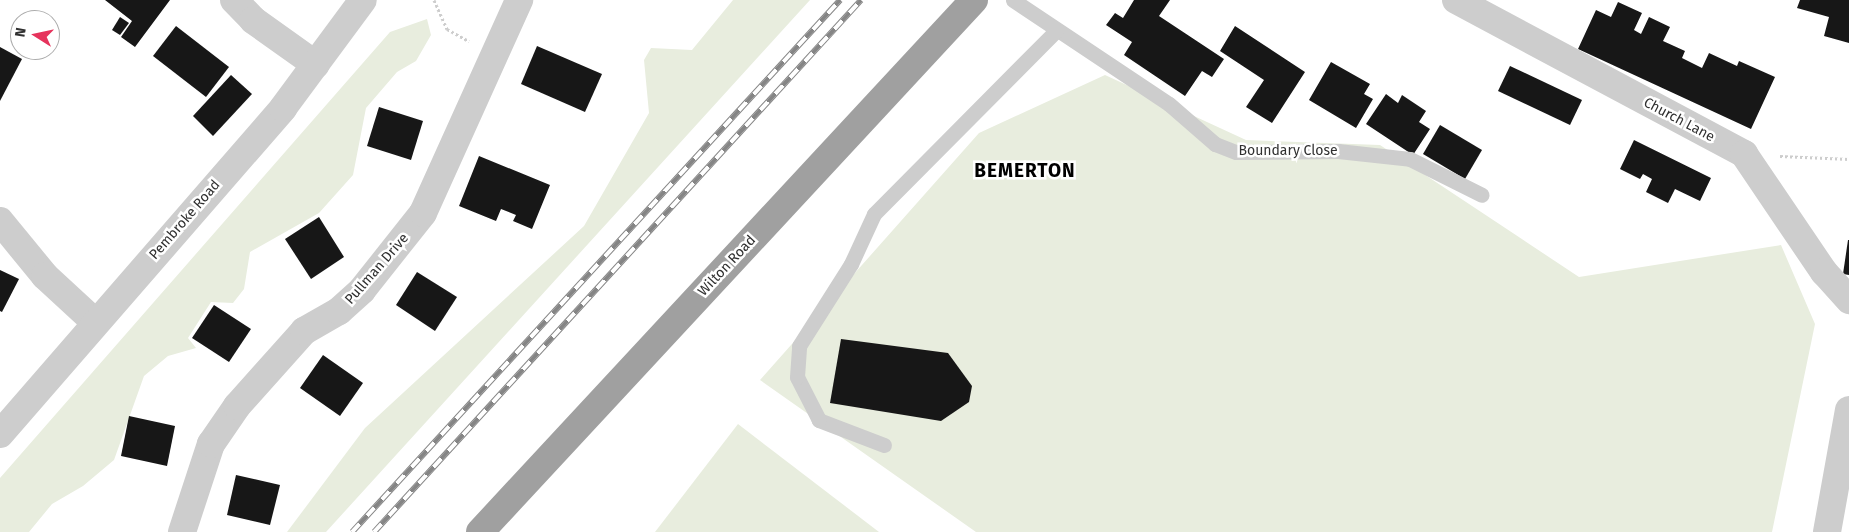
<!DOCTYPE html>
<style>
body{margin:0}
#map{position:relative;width:1849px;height:532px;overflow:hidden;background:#fff;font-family:"Fira Sans",sans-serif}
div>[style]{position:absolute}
.green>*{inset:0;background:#e8edde}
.building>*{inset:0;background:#171717}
.path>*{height:3px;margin-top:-1.5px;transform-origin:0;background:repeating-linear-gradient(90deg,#cdcdcd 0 2.5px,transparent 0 5px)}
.service>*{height:15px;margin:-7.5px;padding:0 7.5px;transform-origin:7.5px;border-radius:7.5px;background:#cdcdcd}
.minor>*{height:28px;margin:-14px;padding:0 14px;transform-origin:14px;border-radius:14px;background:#cdcdcd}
.tertiary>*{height:28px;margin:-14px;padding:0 14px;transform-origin:14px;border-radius:14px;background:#cdcdcd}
.trunk>*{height:28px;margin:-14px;padding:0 14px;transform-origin:14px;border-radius:14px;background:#a0a0a0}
.rail>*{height:5.5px;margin-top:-2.75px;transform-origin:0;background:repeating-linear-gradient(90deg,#fff 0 11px,#858585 0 22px);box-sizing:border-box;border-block:1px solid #858585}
span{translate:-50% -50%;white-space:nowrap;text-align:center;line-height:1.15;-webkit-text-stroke:5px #fff;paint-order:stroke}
.street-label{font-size:14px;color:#303030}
.district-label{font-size:19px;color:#000;font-weight:700;letter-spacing:1px}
.north{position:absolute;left:10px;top:10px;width:50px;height:50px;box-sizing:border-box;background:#fff;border:1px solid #acacac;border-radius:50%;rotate:280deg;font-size:14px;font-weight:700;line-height:20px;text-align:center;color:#303030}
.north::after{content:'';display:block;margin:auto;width:18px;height:22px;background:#e6335c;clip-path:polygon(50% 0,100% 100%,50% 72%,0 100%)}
</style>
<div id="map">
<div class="green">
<div style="clip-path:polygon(733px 0,810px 0,326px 532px,287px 532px,365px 428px,584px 226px,649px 113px,644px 60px,651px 48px,692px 50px)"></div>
<div style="clip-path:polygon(427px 19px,431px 35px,416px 61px,397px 72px,366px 108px,353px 175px,319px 213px,250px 252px,244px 289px,233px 303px,211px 302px,188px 338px,196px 348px,168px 356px,144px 376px,114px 460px,83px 486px,52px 504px,29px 532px,0 532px,0 478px,390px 32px)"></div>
<div style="clip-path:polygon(1105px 75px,1246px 140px,1380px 145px,1579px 277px,1781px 245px,1815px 324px,1772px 532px,976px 532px,760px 380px,979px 133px)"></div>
<div style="clip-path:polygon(738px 424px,879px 532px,655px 532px)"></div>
</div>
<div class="building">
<div style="clip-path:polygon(105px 0,170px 0,135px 47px,121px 37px,132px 21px)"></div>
<div style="clip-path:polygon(1134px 0,1170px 0,1159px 16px,1224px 59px,1212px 77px,1202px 71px,1185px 96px,1124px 55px,1132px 42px,1106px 25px,1115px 13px,1123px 18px)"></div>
<div style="clip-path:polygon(1800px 0,1849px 0,1849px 43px,1824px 36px,1829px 17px,1797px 8px)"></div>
<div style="clip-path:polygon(1618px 2px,1642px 13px,1634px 30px,1641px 34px,1649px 17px,1670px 27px,1663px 41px,1685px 51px,1682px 58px,1702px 68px,1709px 53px,1737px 66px,1739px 61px,1775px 77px,1751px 129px,1578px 49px,1596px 10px,1611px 17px)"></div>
<div style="clip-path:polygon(120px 17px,129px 23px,120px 35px,112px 30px)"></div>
<div style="clip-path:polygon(176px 26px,229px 67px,206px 97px,153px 56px)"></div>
<div style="clip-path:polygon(1235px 26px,1305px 72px,1272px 123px,1246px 107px,1264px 80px,1220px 51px)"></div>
<div style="clip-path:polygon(537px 46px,602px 74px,585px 112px,521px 84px)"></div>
<div style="clip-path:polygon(0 47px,22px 59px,0 101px)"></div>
<div style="clip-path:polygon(1331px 62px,1370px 84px,1364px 94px,1373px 99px,1356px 128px,1309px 100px)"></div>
<div style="clip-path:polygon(1510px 66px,1582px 100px,1570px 125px,1498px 91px)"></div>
<div style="clip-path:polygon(231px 75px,252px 94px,213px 136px,193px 116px)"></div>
<div style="clip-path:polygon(1386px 94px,1398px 103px,1402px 95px,1426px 111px,1419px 122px,1430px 129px,1413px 155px,1366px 124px)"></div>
<div style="clip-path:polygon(379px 107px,423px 121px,411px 160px,367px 146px)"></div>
<div style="clip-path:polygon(1440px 125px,1482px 150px,1465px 179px,1423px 154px)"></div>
<div style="clip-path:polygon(1634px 140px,1711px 178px,1700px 201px,1675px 189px,1668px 203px,1646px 192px,1652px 179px,1643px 174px,1640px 179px,1620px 169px)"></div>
<div style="clip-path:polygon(479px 156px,550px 185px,532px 229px,513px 221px,516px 215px,501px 209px,496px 221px,459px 206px)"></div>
<div style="clip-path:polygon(319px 217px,344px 257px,311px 279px,285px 239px)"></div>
<div style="clip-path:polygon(1848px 240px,1849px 240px,1849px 275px,1843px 274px)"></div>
<div style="clip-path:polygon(0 270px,19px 279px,2px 312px,0 311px)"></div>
<div style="clip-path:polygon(417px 272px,457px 297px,435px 331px,396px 305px)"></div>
<div style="clip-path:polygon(214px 305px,251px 329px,229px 362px,192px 338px)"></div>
<div style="clip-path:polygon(841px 339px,948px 353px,972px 386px,969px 402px,941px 421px,830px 403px)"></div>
<div style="clip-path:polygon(323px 355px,363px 383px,340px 416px,300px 388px)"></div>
<div style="clip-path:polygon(129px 416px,175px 426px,167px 466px,121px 456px)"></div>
<div style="clip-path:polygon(236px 475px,280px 485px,270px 525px,227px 515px)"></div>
</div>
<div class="path">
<div style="left:434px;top:0;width:32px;rotate:66deg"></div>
<div style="left:447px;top:29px;width:25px;rotate:29deg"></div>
<div style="left:1780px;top:156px;width:69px;rotate:2.5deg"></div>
</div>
<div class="service">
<div style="left:1013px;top:0;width:187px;rotate:33.7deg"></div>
<div style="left:1169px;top:104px;width:61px;rotate:41deg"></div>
<div style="left:1215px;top:144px;width:22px;rotate:21deg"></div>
<div style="left:1236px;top:152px;width:102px;rotate:-0.6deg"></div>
<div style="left:1338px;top:151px;width:72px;rotate:6.3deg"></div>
<div style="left:1410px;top:159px;width:80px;rotate:26.6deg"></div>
<div style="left:884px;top:445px;width:70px;rotate:-159deg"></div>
<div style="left:819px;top:420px;width:48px;rotate:-117.1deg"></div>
<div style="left:797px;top:377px;width:31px;rotate:-86deg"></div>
<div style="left:799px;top:346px;width:97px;rotate:-57.6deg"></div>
<div style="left:851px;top:264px;width:55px;rotate:-65.3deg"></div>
<div style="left:874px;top:214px;width:258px;rotate:-45.2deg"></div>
</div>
<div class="minor">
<div style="left:234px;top:0;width:28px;rotate:46deg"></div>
<div style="left:253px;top:20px;width:77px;rotate:35.5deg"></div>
<div style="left:1456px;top:0;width:327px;rotate:28.1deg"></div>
<div style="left:1744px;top:154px;width:143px;rotate:55.9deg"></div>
<div style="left:1824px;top:272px;width:38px;rotate:48deg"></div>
<div style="left:0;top:221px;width:71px;rotate:50.7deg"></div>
<div style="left:45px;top:276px;width:69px;rotate:42.7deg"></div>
<div style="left:0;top:434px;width:432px;rotate:-49deg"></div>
<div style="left:283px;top:108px;width:134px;rotate:-53.5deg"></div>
<div style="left:182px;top:532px;width:93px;rotate:-71.8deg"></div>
<div style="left:211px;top:444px;width:46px;rotate:-55.6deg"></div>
<div style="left:237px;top:406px;width:101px;rotate:-48.2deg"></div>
<div style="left:304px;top:331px;width:40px;rotate:-29.7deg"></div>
<div style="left:339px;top:311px;width:31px;rotate:-42deg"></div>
<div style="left:362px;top:290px;width:98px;rotate:-51.6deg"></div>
<div style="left:423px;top:213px;width:234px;rotate:-65.7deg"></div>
</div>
<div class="tertiary">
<div style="left:1827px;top:532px;width:124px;rotate:-79.8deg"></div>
</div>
<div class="trunk">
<div style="left:480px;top:532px;width:726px;rotate:-47.12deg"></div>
</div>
<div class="rail">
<div style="left:352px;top:532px;width:722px;rotate:-47.47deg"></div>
<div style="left:374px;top:532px;width:721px;rotate:-47.53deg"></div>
</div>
<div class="street-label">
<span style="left:1679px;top:120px;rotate:28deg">Church Lane</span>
<span style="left:1288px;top:151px">Boundary Close</span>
<span style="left:185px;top:220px;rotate:-49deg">Pembroke Road</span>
<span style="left:727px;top:266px;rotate:-47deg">Wilton Road</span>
<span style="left:377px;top:269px;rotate:-49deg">Pullman Drive</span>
</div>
<div class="district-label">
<span style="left:1025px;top:171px">BEMERTON</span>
</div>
<div class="north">N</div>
</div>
